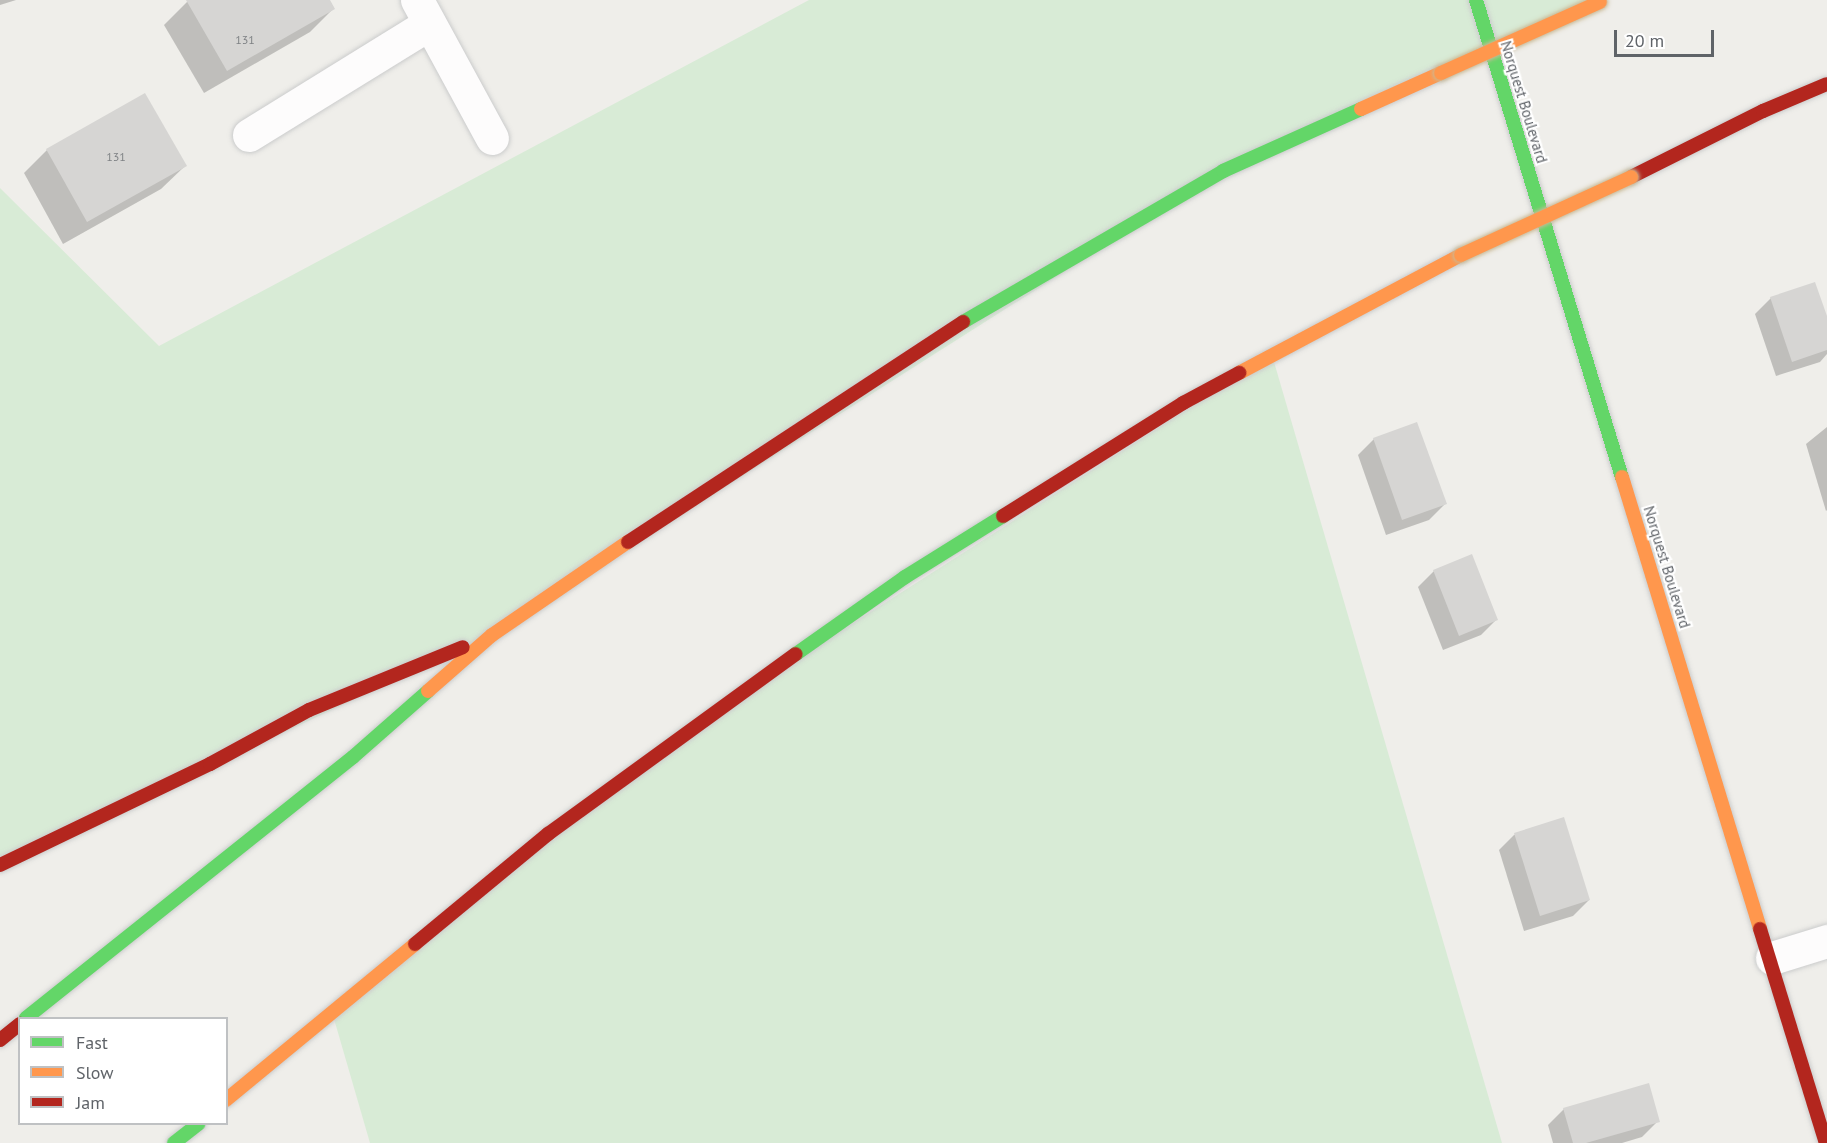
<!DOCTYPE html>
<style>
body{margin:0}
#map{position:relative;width:1827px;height:1143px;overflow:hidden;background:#efeeea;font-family:"PT Sans",sans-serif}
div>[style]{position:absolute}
.green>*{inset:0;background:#d8ebd6}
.shadow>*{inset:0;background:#0003}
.building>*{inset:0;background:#d6d5d3}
.roads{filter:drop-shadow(0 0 2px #cbcccc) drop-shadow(0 0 2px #cbcccc)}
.street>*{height:33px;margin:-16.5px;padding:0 16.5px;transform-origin:16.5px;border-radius:16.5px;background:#fdfcfc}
.fast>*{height:14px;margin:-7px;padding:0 7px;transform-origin:7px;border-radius:7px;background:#63d668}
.slow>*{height:14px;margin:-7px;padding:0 7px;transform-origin:7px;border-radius:7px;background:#ff974d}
.jam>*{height:14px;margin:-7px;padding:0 7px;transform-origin:7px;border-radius:7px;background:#b3261e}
.bridges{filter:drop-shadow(0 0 2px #c8b996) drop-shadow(0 0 2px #c8b996)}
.slow-bridge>*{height:14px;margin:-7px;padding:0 7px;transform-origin:7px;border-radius:7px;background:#ff974d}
span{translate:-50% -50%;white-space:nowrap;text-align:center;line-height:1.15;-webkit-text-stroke:4.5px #fff;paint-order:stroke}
.number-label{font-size:12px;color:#7e8184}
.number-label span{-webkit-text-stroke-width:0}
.street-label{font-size:15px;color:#5f6368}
.legend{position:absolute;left:18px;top:1017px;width:210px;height:108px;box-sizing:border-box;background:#fff;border:2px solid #bfc1c3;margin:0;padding:8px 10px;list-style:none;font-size:18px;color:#5f6368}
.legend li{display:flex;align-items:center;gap:12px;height:30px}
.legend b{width:30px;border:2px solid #bfc1c3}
.scale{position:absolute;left:1614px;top:30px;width:100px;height:27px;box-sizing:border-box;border:3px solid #5f6368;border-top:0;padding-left:8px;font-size:18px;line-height:21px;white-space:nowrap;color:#5f6368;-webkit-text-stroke:4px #fff;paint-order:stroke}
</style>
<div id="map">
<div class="green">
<div style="clip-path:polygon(809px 0,1604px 0,1223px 171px,492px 635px,0 865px,0 188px,159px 346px)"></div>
<div style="clip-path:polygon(1272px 355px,1502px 1143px,370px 1143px,332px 1012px,691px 727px)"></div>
</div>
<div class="shadow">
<div style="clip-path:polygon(0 0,16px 0,0 5px)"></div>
<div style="clip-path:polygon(189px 0,329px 0,334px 8px,310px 32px,204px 93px,164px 25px)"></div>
<div style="clip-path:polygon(47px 150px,185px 166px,161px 189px,63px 244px,24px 173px)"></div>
<div style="clip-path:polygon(1771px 298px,1827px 321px,1827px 354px,1820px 362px,1776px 376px,1755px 314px)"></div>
<div style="clip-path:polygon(1827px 427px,1827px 510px,1826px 511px,1806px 444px)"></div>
<div style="clip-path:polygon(1374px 439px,1445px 504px,1429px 520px,1386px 535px,1358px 455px)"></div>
<div style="clip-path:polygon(1434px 571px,1497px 619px,1481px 635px,1443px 650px,1418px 587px)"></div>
<div style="clip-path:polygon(1563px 819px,1589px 900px,1573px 916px,1524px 931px,1499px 850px,1514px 835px)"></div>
<div style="clip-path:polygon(1564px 1109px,1658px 1121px,1642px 1137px,1622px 1143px,1553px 1143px,1548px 1125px)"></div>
</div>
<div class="building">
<div style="clip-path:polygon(186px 0,330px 0,335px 9px,227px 71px)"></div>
<div style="clip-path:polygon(145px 93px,187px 166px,87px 222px,46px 149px)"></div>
<div style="clip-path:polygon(1815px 282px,1827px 316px,1827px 350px,1792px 362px,1770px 297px)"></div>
<div style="clip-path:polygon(1417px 422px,1447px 504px,1402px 520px,1373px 438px)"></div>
<div style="clip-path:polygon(1472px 554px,1498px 620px,1459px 636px,1433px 570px)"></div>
<div style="clip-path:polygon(1564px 817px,1590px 900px,1540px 916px,1514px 833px)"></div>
<div style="clip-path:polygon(1649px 1083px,1660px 1122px,1586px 1143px,1573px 1143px,1563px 1108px)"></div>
</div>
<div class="roads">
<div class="street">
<div style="left:417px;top:0;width:157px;rotate:61.5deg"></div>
<div style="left:249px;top:135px;width:211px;rotate:-31.7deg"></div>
<div style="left:1772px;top:958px;width:58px;rotate:-17.2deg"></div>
</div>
<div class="fast">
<div style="left:1476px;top:0;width:499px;rotate:73deg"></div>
<div style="left:963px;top:322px;width:301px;rotate:-30.1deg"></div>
<div style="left:1223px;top:171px;width:151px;rotate:-24.2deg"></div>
<div style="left:796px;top:654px;width:133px;rotate:-35.2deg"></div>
<div style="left:905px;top:577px;width:115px;rotate:-31.9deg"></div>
<div style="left:26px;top:1018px;width:418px;rotate:-38.6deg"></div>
<div style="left:353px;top:757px;width:100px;rotate:-41.3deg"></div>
<div style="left:174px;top:1143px;width:31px;rotate:-38deg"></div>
</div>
<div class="slow">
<div style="left:1361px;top:109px;width:88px;rotate:-24.2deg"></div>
<div style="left:1239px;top:373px;width:251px;rotate:-28deg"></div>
<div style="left:1622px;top:477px;width:473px;rotate:73deg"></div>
<div style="left:428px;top:691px;width:85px;rotate:-41.2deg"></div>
<div style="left:492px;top:635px;width:165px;rotate:-34.4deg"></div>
<div style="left:226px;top:1100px;width:245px;rotate:-39.5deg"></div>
</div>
<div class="jam">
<div style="left:1631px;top:177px;width:148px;rotate:-26.6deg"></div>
<div style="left:1763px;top:111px;width:69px;rotate:-22.9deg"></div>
<div style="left:1003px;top:516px;width:213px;rotate:-32.1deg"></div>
<div style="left:1183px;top:403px;width:64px;rotate:-28.2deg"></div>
<div style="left:628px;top:542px;width:401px;rotate:-33.3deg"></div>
<div style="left:0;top:865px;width:233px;rotate:-25.7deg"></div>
<div style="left:210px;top:764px;width:113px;rotate:-28.6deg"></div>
<div style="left:309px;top:710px;width:166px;rotate:-22.2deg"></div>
<div style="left:1760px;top:929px;width:224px;rotate:72.9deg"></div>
<div style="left:415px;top:944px;width:173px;rotate:-39.6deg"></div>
<div style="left:548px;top:834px;width:306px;rotate:-36deg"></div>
<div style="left:0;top:1040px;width:26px;rotate:-39deg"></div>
</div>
</div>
<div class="bridges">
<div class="slow-bridge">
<div style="left:1441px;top:73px;width:174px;rotate:-24.1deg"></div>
<div style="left:1461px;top:255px;width:187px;rotate:-24.6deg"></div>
</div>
</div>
<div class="number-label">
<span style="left:245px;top:40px">131</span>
<span style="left:116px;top:157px">131</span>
</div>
<div class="street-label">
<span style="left:1524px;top:102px;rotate:73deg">Norquest Boulevard</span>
<span style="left:1667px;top:567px;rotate:73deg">Norquest Boulevard</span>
</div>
<ul class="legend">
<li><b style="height:8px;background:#63d668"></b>Fast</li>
<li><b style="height:8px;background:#ff974d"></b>Slow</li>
<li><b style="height:8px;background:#b3261e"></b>Jam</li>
</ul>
<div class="scale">20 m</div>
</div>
